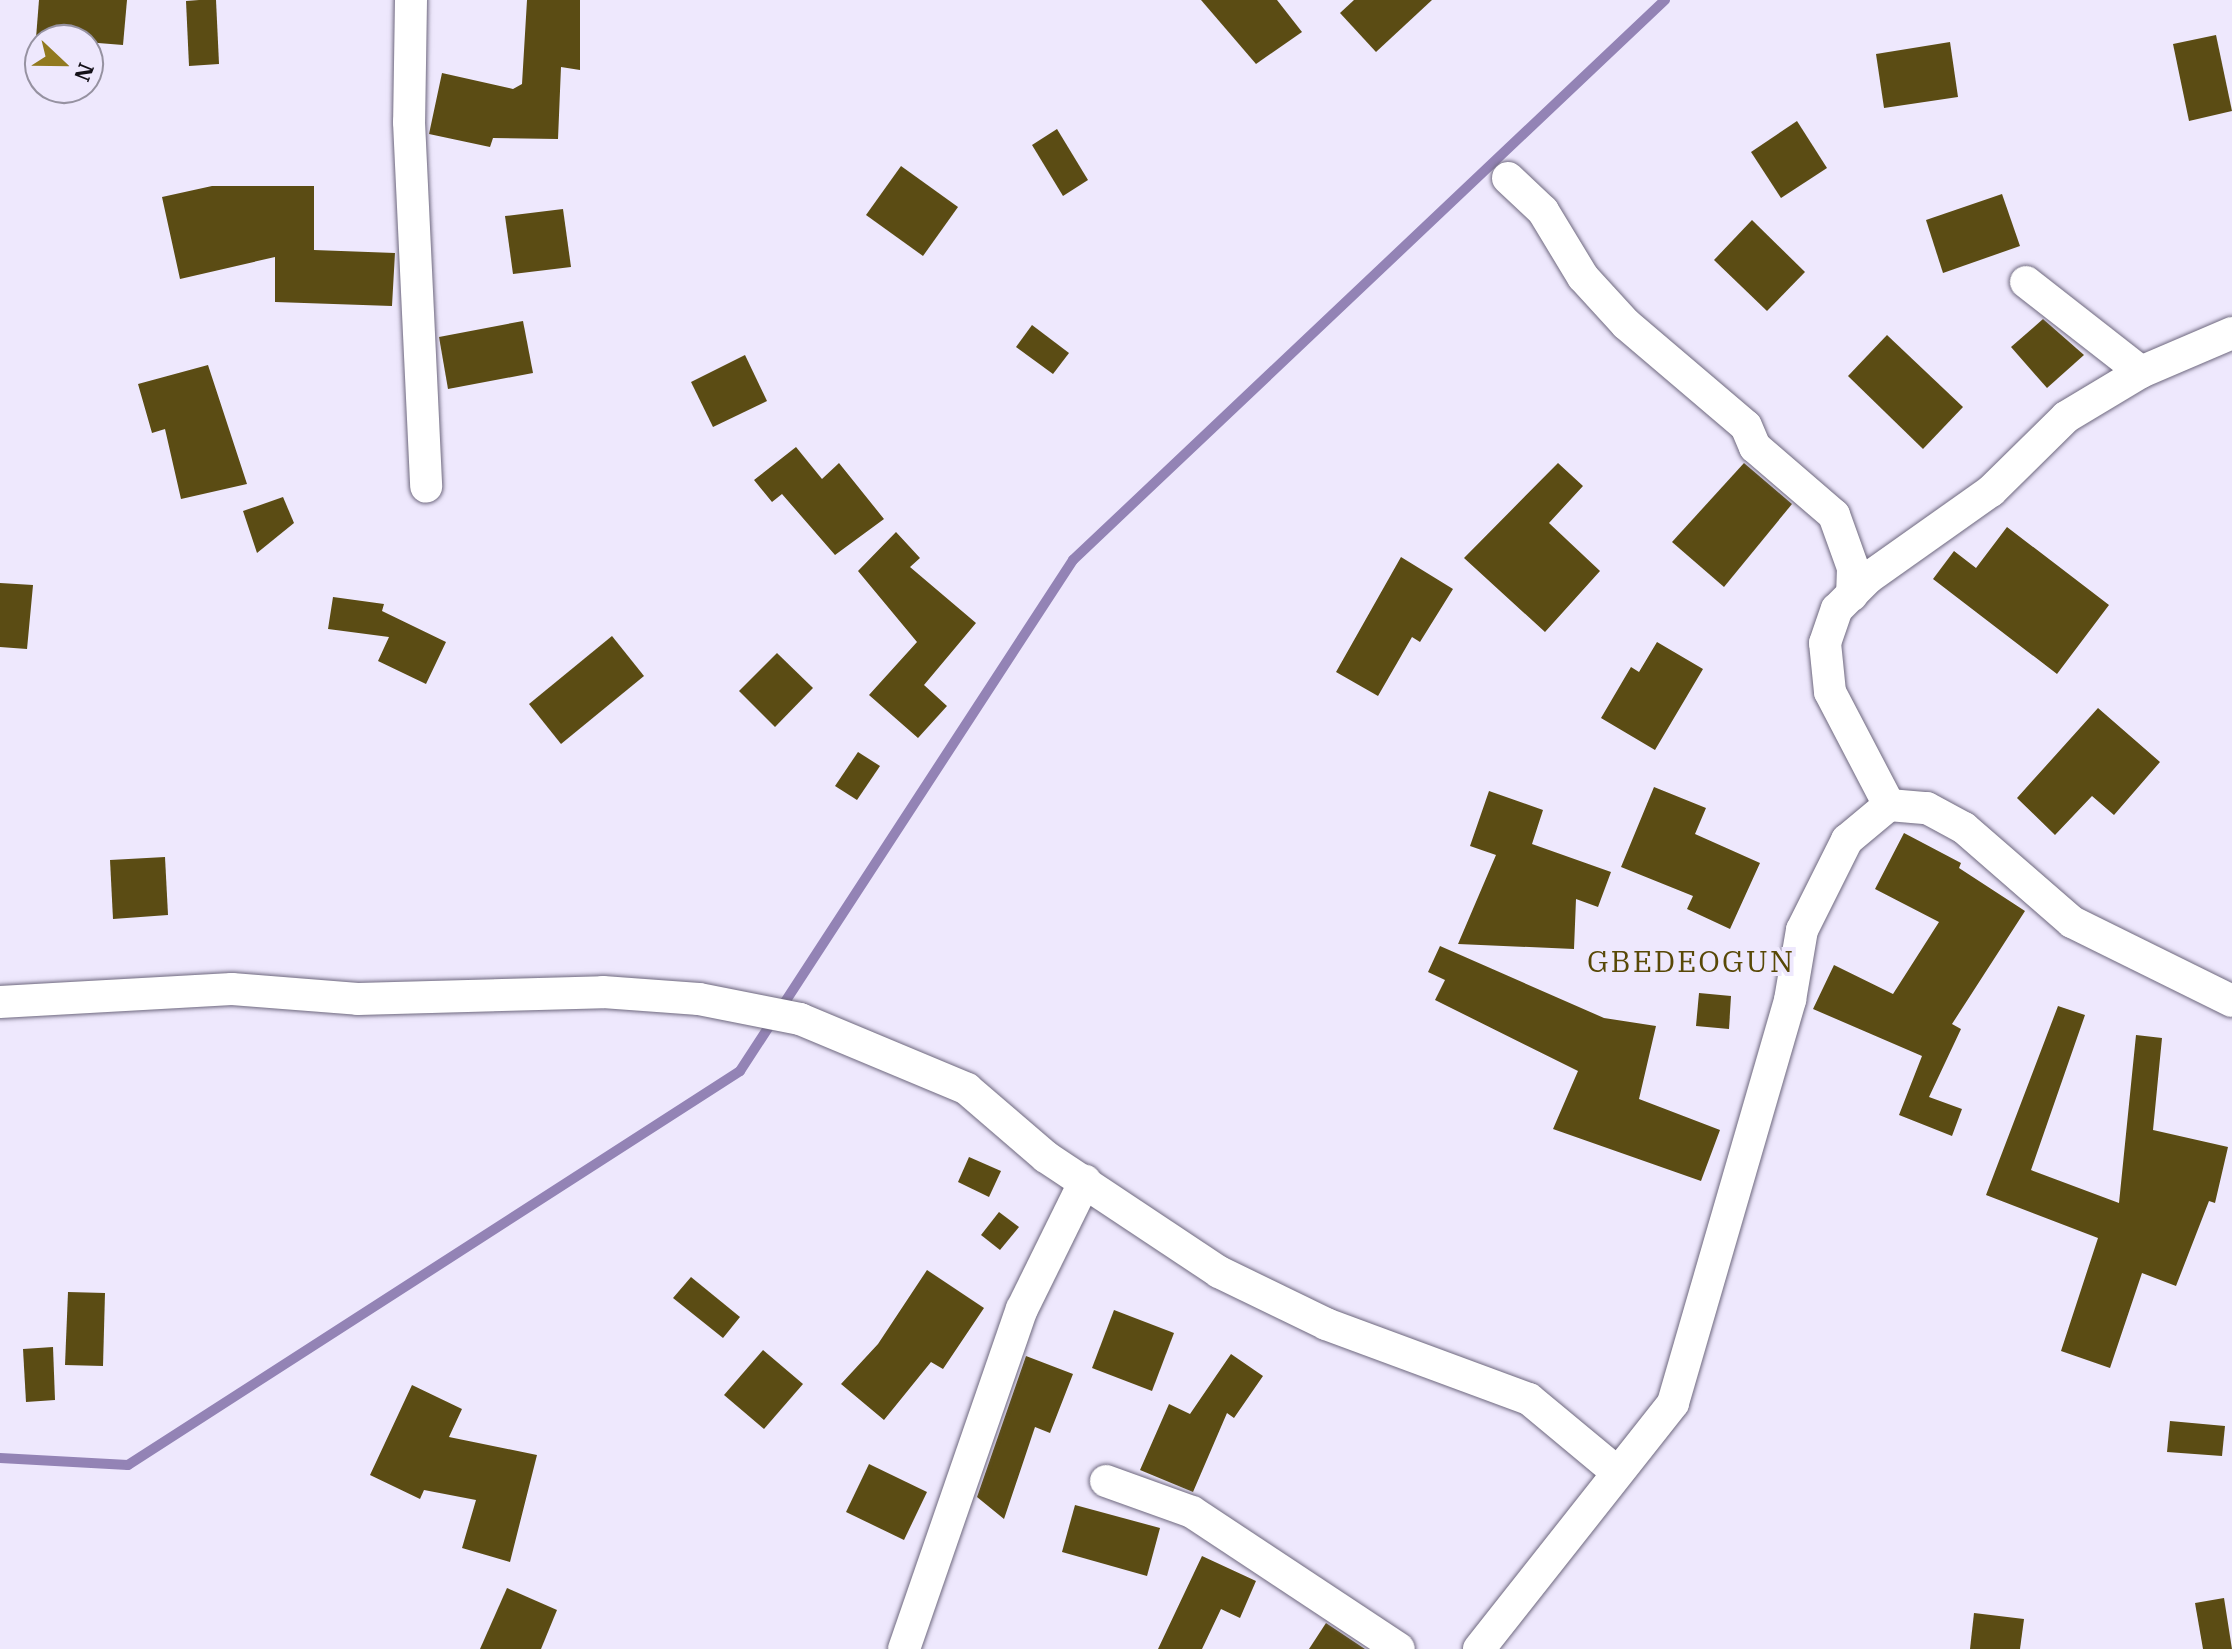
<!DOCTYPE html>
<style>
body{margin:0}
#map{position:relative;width:2232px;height:1649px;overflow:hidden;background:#eee8fd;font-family:"IBM Plex Serif",serif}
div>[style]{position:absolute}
.stream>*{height:10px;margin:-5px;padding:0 5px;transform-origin:5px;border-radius:5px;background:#9383b5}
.building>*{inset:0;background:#5b4c14}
.roads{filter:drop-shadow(0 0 2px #6e687e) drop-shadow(0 0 2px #6e687e)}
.street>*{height:32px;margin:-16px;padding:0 16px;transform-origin:16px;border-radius:16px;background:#fff}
span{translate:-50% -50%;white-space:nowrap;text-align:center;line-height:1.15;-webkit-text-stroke:8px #eee8fd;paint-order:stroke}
.quarter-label{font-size:30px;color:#584806;letter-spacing:2px}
.north{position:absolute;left:24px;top:24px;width:80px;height:80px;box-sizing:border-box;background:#eee8fd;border:2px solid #9692a1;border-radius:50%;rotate:112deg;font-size:22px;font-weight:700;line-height:32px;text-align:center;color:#131018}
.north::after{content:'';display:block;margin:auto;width:28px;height:36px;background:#91791f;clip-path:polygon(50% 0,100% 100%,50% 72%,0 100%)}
</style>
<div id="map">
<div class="stream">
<div style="left:0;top:1458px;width:128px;rotate:3.1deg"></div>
<div style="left:128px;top:1465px;width:728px;rotate:-32.77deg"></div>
<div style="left:740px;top:1071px;width:610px;rotate:-56.91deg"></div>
<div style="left:1073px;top:560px;width:815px;rotate:-43.41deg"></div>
</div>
<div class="building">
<div style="clip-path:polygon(39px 0,127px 0,123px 45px,36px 38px)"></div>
<div style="clip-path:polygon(199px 0,216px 0,219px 64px,189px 66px,186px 1px)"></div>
<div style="clip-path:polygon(527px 0,580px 0,580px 70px,561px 67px,558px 139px,493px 138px,490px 147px,429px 134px,442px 73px,513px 89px,522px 84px)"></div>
<div style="clip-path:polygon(1201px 0,1277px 0,1302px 32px,1256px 64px)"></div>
<div style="clip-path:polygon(1354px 0,1432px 0,1376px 52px,1340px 13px)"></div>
<div style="clip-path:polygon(2216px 35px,2232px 111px,2189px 121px,2173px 44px)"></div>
<div style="clip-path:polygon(1950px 42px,1958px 97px,1884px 108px,1876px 54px)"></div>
<div style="clip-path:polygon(1797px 121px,1827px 168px,1781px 198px,1751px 152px)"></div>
<div style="clip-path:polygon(1057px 129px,1088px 180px,1063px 196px,1032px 145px)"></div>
<div style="clip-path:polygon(901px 166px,958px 207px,923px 256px,866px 215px)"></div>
<div style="clip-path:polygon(212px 186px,314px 186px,314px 250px,395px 253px,392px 306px,275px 302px,275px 257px,180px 279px,162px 197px)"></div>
<div style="clip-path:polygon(2002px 194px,2020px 246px,1943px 273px,1926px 220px)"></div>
<div style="clip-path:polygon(563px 209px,571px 267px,513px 274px,505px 216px)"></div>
<div style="clip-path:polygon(1752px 220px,1805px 272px,1767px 311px,1714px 260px)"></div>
<div style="clip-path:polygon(2043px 319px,2084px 355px,2047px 388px,2011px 347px)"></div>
<div style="clip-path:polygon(523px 321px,533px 373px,448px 389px,439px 337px)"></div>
<div style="clip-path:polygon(1032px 325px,1069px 353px,1053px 374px,1016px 347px)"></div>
<div style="clip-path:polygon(1887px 335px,1963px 407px,1923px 449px,1848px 376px)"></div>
<div style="clip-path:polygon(745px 355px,767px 401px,713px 427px,691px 382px)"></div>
<div style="clip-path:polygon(208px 365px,247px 484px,181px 499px,165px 429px,152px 433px,138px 384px)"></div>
<div style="clip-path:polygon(796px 447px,822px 479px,839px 463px,884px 519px,835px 555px,782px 494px,772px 502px,754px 480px)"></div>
<div style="clip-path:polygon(1558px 463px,1583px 486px,1549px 523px,1600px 571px,1545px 632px,1464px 558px)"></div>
<div style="clip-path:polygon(1744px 463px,1792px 504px,1724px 587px,1672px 542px)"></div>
<div style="clip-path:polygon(283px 497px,294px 523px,257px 553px,243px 511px)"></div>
<div style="clip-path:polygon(2007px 527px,2109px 605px,2057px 674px,1933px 579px,1954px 551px,1976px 568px)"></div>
<div style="clip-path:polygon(896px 532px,920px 558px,910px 567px,976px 623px,924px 685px,947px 706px,918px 738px,869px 695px,917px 642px,858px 571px)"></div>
<div style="clip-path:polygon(1401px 557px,1453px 589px,1420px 642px,1412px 637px,1378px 696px,1336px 672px)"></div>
<div style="clip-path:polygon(0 583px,33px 585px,27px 649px,0 647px)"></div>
<div style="clip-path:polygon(333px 597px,384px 604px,382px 611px,446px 642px,426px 684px,378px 661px,389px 637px,328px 629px)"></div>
<div style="clip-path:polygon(612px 636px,644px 676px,561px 744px,529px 704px)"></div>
<div style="clip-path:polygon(1657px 642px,1703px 669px,1655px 750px,1601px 718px,1631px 667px,1639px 672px)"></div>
<div style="clip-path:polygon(777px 653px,813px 688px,775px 727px,739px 691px)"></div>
<div style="clip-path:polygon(2098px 708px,2160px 762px,2114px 815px,2092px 796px,2055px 835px,2017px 798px)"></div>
<div style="clip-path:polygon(858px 752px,880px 766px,857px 800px,835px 786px)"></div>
<div style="clip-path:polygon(1654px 787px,1706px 808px,1695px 834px,1760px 863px,1730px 929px,1687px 909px,1693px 896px,1621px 867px)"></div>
<div style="clip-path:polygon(1489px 791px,1543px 810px,1532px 844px,1611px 872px,1598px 907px,1576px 899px,1574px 949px,1458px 944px,1496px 855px,1470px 846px)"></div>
<div style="clip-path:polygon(1904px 833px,1961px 863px,1959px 868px,2025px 911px,1952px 1024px,1961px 1029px,1929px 1097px,1962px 1109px,1952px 1136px,1899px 1115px,1922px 1056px,1813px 1009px,1834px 965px,1893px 994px,1939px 922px,1875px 889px)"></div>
<div style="clip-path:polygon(165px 857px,168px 915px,113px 919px,110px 860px)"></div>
<div style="clip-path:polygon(1440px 946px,1604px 1018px,1656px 1026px,1639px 1099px,1720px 1130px,1701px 1181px,1553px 1129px,1578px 1071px,1435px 1000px,1445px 980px,1428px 972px)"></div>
<div style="clip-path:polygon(1699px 993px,1731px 996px,1729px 1029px,1696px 1026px)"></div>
<div style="clip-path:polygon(2058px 1006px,2085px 1015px,2031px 1170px,2119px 1203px,2136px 1035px,2162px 1038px,2153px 1130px,2228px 1147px,2215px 1203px,2209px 1201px,2176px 1286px,2142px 1273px,2110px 1368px,2061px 1351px,2098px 1238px,1986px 1195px)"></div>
<div style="clip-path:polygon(969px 1157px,1001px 1171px,989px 1197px,958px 1182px)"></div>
<div style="clip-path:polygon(999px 1212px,1019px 1227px,1000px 1250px,981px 1235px)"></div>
<div style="clip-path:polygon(927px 1270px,984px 1308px,943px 1369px,931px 1362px,884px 1420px,841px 1384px,878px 1344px)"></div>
<div style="clip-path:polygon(691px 1277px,740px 1317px,723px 1338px,673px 1298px)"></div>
<div style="clip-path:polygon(68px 1292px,105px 1293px,103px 1366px,65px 1365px)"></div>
<div style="clip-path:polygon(1114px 1310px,1174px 1333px,1152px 1391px,1092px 1368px)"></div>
<div style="clip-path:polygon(53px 1347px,55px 1400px,26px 1402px,23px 1349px)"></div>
<div style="clip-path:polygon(763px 1350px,803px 1384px,764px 1429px,724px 1395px)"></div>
<div style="clip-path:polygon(1231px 1354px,1263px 1376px,1234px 1418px,1227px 1413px,1193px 1492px,1140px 1470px,1169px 1404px,1190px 1414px)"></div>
<div style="clip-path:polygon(1026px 1356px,1073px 1374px,1050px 1433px,1035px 1427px,1004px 1519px,977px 1497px)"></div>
<div style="clip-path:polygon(412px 1385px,462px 1409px,449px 1437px,537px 1455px,510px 1562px,462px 1548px,476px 1500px,424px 1490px,420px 1499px,370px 1475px)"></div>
<div style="clip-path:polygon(2170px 1421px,2225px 1426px,2222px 1456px,2167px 1452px)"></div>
<div style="clip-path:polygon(869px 1464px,927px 1492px,904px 1540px,846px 1512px)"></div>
<div style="clip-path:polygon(1075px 1505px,1160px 1528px,1147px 1576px,1062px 1552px)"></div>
<div style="clip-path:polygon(1202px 1556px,1256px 1581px,1240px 1618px,1221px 1609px,1202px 1649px,1158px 1649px)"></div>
<div style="clip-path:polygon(507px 1588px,557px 1610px,541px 1649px,480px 1649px)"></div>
<div style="clip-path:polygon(2224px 1598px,2232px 1649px,2203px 1649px,2195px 1603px)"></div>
<div style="clip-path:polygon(1974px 1613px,2024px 1619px,2020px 1649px,1970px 1649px)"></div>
<div style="clip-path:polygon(1326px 1623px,1365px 1649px,1309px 1649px)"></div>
</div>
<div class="roads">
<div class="street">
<div style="left:411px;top:0;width:122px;rotate:90.9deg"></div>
<div style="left:409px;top:122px;width:365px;rotate:87.3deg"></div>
<div style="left:1508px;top:178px;width:48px;rotate:43.3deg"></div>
<div style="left:1543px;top:211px;width:77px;rotate:58.8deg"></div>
<div style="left:1583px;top:277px;width:64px;rotate:47.5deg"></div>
<div style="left:1626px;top:324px;width:157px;rotate:40.4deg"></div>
<div style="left:1746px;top:426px;width:23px;rotate:67deg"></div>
<div style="left:1755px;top:447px;width:104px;rotate:40.7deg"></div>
<div style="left:1834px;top:515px;width:56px;rotate:70.3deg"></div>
<div style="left:1853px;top:568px;width:27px;rotate:92deg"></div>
<div style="left:2026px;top:282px;width:146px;rotate:38deg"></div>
<div style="left:1889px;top:805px;width:127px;rotate:-117.6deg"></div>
<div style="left:1830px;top:692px;width:49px;rotate:-95.8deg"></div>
<div style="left:1825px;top:643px;width:36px;rotate:-71deg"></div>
<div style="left:1837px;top:609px;width:44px;rotate:-45deg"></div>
<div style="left:1868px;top:578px;width:151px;rotate:-35.3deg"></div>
<div style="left:1991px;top:491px;width:105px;rotate:-44.6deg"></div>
<div style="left:2066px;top:417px;width:87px;rotate:-31deg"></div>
<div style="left:2141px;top:372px;width:99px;rotate:-23.2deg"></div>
<div style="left:0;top:1002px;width:232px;rotate:-3.2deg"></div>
<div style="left:232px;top:989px;width:126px;rotate:4.5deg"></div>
<div style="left:358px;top:999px;width:245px;rotate:-1.6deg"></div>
<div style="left:603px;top:992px;width:96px;rotate:4.2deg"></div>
<div style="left:699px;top:999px;width:103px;rotate:11.2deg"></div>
<div style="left:800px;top:1019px;width:181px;rotate:22.7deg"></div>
<div style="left:967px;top:1089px;width:104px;rotate:40.7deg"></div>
<div style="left:1046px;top:1157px;width:208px;rotate:33.6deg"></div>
<div style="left:1219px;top:1272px;width:119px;rotate:25.9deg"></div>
<div style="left:1326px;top:1324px;width:216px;rotate:20.3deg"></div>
<div style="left:1529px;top:1399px;width:114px;rotate:39.7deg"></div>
<div style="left:1106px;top:1481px;width:91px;rotate:19.8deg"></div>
<div style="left:1192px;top:1512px;width:248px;rotate:33.5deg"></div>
<div style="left:904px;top:1649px;width:360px;rotate:-70.9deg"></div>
<div style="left:1022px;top:1309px;width:143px;rotate:-63.8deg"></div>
<div style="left:1479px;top:1649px;width:313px;rotate:-51.7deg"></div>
<div style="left:1673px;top:1403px;width:420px;rotate:-73.8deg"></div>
<div style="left:1790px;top:1000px;width:71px;rotate:-80.3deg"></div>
<div style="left:1802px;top:930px;width:101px;rotate:-63.4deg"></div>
<div style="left:1847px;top:840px;width:55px;rotate:-39.8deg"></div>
<div style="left:1889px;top:805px;width:38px;rotate:5deg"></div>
<div style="left:1927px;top:808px;width:42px;rotate:28.4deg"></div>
<div style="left:1964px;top:828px;width:143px;rotate:41deg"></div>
<div style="left:2072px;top:922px;width:178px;rotate:26.3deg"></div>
</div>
</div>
<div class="quarter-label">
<span style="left:1691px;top:961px">GBEDEOGUN</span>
</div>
<div class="north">N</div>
</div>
